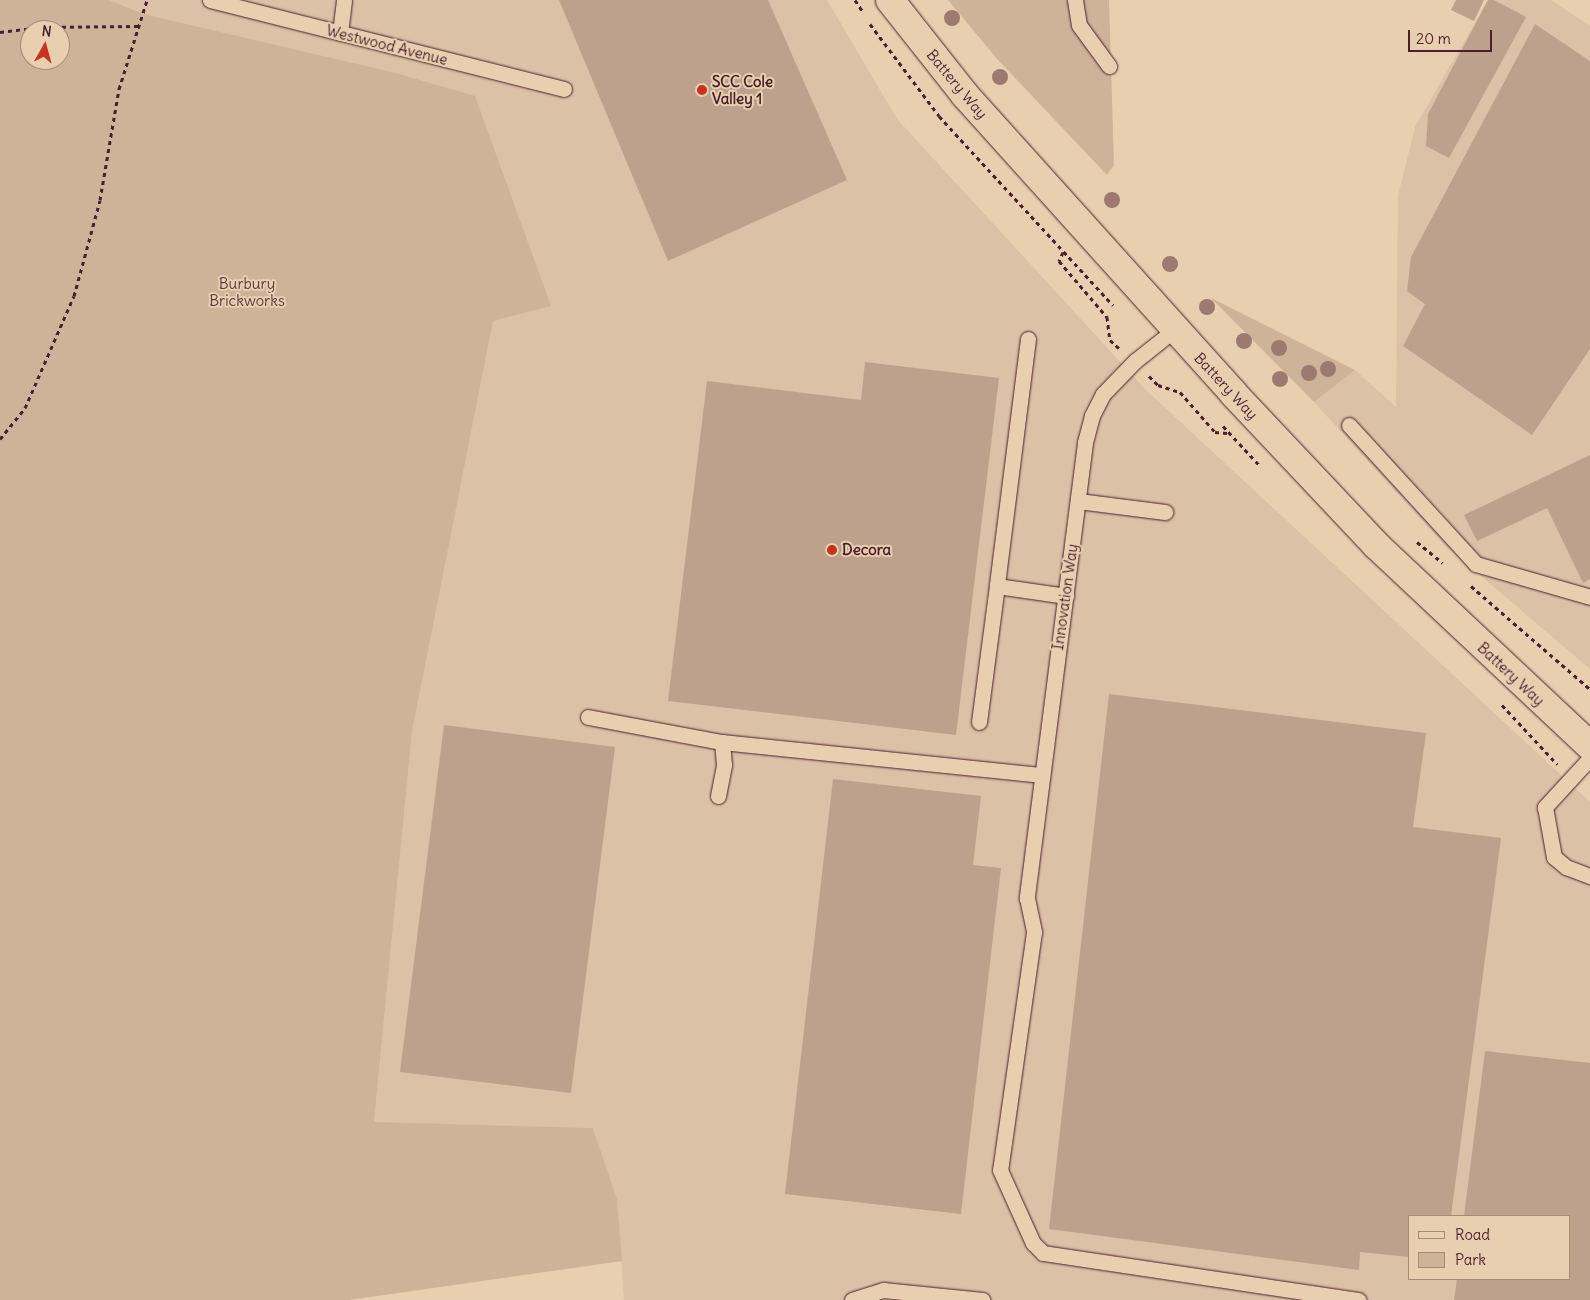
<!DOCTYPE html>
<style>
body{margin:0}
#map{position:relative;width:1590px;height:1300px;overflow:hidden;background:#e7cfaf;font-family:Delius,sans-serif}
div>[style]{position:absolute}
.built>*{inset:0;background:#dbc1a5}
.green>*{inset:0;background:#ceb399}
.building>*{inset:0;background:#bea18d}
.path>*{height:3px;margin-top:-1.5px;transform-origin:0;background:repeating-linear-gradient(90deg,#4a1f2b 0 4px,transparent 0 8px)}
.roads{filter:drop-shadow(0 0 1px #4a1f2b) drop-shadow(0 0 1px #4a1f2b)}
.lane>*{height:15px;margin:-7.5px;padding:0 7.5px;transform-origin:7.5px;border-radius:7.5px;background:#e7cfaf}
.secondary>*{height:28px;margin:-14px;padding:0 14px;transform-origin:14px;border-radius:14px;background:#e7cfaf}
.trees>*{width:16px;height:16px;margin:-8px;border-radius:50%;background:#9c7a70}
.dots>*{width:14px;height:14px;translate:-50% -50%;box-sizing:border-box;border:2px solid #e7cfaf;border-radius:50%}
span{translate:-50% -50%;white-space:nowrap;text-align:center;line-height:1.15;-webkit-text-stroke:4px #e7cfaf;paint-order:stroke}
.street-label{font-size:15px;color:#4a1f2b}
.poi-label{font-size:15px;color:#4a1f2b;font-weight:700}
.left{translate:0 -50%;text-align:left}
.park-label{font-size:15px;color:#5e353c}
.legend{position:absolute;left:1408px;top:1215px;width:162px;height:65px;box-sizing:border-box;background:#e7cfaf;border:1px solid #a8897a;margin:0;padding:6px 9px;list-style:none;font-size:15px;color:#4a1f2b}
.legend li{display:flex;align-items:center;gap:10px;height:25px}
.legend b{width:25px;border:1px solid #a8897a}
.north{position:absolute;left:20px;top:20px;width:50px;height:50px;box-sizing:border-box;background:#e7cfaf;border:1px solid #a8897a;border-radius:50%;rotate:7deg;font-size:14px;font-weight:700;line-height:20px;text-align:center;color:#4a1f2b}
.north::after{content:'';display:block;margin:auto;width:18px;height:22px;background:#c8321e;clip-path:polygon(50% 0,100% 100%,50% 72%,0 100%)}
.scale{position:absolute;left:1408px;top:30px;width:84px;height:22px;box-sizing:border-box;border:2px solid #4a1f2b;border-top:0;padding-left:6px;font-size:15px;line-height:18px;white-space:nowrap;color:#4a1f2b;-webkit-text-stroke:4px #e7cfaf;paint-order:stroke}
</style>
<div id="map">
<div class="built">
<div style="clip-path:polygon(evenodd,109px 0,827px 0,897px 119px,1146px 390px,1590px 802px,1590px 1300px,624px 1300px,617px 1199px,593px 1128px,374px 1123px,412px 732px,493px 320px,551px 306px,392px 72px,144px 14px,109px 0,1409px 1216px,1569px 1216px,1569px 1279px,1409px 1279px,1409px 1216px)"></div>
<div style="clip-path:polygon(1488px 0,1551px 0,1590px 26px,1590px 669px,1446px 546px,1314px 402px,1355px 370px,1396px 407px,1398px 196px,1415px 127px)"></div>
</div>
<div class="green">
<div style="clip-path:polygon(evenodd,0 0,109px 0,144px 14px,392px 72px,475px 96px,551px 306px,493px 321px,412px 732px,374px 1122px,593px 1128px,617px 1199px,622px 1261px,349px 1300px,0 1300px,0 0,30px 30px,60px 30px,60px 60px,30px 60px,30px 30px)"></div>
<div style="clip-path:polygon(948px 0,1109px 0,1114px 165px,1107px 175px,998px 60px)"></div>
<div style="clip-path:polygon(1211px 298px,1355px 370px,1314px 402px)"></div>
</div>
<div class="building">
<div style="clip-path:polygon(559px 0,768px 0,847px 180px,668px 261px)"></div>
<div style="clip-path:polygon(1456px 0,1484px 0,1474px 21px,1451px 10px)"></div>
<div style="clip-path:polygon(1488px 0,1494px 0,1526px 17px,1449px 158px,1426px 146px,1428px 114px)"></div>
<div style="clip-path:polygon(1535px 24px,1590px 61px,1590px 349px,1532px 435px,1403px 346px,1425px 304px,1407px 291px,1411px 257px)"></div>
<div style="clip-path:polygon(865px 362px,999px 378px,956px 735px,668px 701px,707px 381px,861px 400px)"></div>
<div style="clip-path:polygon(1590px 455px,1590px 579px,1583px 583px,1547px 508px,1477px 541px,1464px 515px)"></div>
<div style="clip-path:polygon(1109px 694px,1426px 733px,1413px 827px,1501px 838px,1451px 1216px,1409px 1216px,1409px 1257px,1360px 1252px,1359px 1270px,1049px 1229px)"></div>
<div style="clip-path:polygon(444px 725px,615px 747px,571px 1093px,400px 1072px)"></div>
<div style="clip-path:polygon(833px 779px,981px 796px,973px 865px,1001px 868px,961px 1214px,785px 1194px)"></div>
<div style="clip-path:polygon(1485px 1051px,1590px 1063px,1590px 1300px,1454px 1300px,1457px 1279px,1569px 1279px,1569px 1216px,1464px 1216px)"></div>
</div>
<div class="path">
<div style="left:855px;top:0;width:14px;rotate:56deg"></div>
<div style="left:870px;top:24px;width:115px;rotate:53.1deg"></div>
<div style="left:939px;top:116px;width:257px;rotate:47.4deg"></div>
<div style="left:0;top:32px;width:38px;rotate:-7deg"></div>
<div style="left:38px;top:27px;width:101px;rotate:-0.6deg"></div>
<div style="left:1063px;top:252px;width:10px;rotate:114deg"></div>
<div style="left:1059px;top:261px;width:74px;rotate:49.4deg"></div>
<div style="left:1107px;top:317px;width:23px;rotate:83deg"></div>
<div style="left:1110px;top:340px;width:12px;rotate:42deg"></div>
<div style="left:1149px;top:376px;width:13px;rotate:45deg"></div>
<div style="left:1158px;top:385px;width:23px;rotate:18deg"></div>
<div style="left:1180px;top:392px;width:53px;rotate:48.8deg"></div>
<div style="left:1215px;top:432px;width:12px;rotate:5deg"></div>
<div style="left:1223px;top:426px;width:56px;rotate:47.2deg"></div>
<div style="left:0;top:439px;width:40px;rotate:-51deg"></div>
<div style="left:25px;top:408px;width:122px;rotate:-66.4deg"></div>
<div style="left:74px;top:296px;width:99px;rotate:-74.8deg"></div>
<div style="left:100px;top:200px;width:113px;rotate:-80.3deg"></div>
<div style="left:119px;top:89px;width:93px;rotate:-72.5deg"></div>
<div style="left:1417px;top:542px;width:33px;rotate:39deg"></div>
<div style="left:1471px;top:586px;width:157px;rotate:40.9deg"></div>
<div style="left:1502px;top:705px;width:81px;rotate:47deg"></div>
</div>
<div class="roads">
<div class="lane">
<div style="left:210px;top:0;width:365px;rotate:14.1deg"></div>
<div style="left:1075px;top:0;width:25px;rotate:81deg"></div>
<div style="left:1079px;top:25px;width:51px;rotate:53.8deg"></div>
<div style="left:340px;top:33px;width:33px;rotate:-83deg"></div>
<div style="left:1174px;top:330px;width:50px;rotate:141.5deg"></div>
<div style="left:1135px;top:361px;width:46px;rotate:134.1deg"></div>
<div style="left:1103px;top:394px;width:25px;rotate:117deg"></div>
<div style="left:1092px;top:416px;width:28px;rotate:105deg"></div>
<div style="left:1085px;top:443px;width:459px;rotate:97.3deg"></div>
<div style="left:1027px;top:898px;width:35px;rotate:78deg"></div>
<div style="left:1034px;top:932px;width:240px;rotate:98.1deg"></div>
<div style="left:1000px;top:1170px;width:80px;rotate:65.7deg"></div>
<div style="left:1033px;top:1243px;width:14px;rotate:45deg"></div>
<div style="left:1043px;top:1253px;width:319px;rotate:8.5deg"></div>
<div style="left:1028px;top:339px;width:249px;rotate:97.2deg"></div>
<div style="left:997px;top:586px;width:70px;rotate:8.2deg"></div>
<div style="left:1349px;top:425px;width:188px;rotate:47.6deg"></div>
<div style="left:1476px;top:564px;width:119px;rotate:16.1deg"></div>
<div style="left:1078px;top:501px;width:88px;rotate:7.2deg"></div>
<div style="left:588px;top:717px;width:136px;rotate:10.6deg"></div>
<div style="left:979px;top:722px;width:137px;rotate:-82.5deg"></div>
<div style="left:1590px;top:758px;width:67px;rotate:132.6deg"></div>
<div style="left:1545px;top:807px;width:51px;rotate:79.8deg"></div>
<div style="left:1554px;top:857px;width:16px;rotate:40deg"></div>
<div style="left:1566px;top:867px;width:26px;rotate:21deg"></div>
<div style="left:718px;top:796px;width:32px;rotate:-79deg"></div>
<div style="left:724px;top:765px;width:23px;rotate:-95deg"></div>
<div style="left:722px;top:742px;width:322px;rotate:5.9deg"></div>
<div style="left:852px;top:1300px;width:33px;rotate:-18deg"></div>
<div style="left:883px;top:1290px;width:100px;rotate:5.7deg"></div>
</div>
<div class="secondary">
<div style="left:890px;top:0;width:121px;rotate:51.7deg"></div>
<div style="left:965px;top:95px;width:401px;rotate:48deg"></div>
<div style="left:1233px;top:393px;width:209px;rotate:46.7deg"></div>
<div style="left:1376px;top:545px;width:294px;rotate:43.2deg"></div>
</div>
</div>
<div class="trees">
<div style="left:952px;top:18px"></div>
<div style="left:1000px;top:77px"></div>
<div style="left:1112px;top:200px"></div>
<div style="left:1170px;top:264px"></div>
<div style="left:1207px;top:307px"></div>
<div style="left:1244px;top:341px"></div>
<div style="left:1279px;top:348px"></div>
<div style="left:1328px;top:369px"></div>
<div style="left:1309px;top:373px"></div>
<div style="left:1280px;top:379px"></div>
</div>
<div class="dots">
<div style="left:702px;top:90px;background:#c8321e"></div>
<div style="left:832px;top:550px;background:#c8321e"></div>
</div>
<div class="street-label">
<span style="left:387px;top:45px;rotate:14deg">Westwood Avenue</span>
<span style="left:957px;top:84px;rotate:50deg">Battery Way</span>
<span style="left:1226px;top:386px;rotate:47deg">Battery Way</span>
<span style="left:1065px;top:597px;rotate:-82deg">Innovation Way</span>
<span style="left:1511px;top:674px;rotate:43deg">Battery Way</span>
</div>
<div class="poi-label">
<span class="left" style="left:712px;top:90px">SCC Cole<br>Valley 1</span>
<span class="left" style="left:842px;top:550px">Decora</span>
</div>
<div class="park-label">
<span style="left:247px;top:292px">Burbury<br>Brickworks</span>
</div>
<ul class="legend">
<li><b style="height:6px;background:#e7cfaf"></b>Road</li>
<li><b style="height:14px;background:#ceb399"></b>Park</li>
</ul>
<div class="north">N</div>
<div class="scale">20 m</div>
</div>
